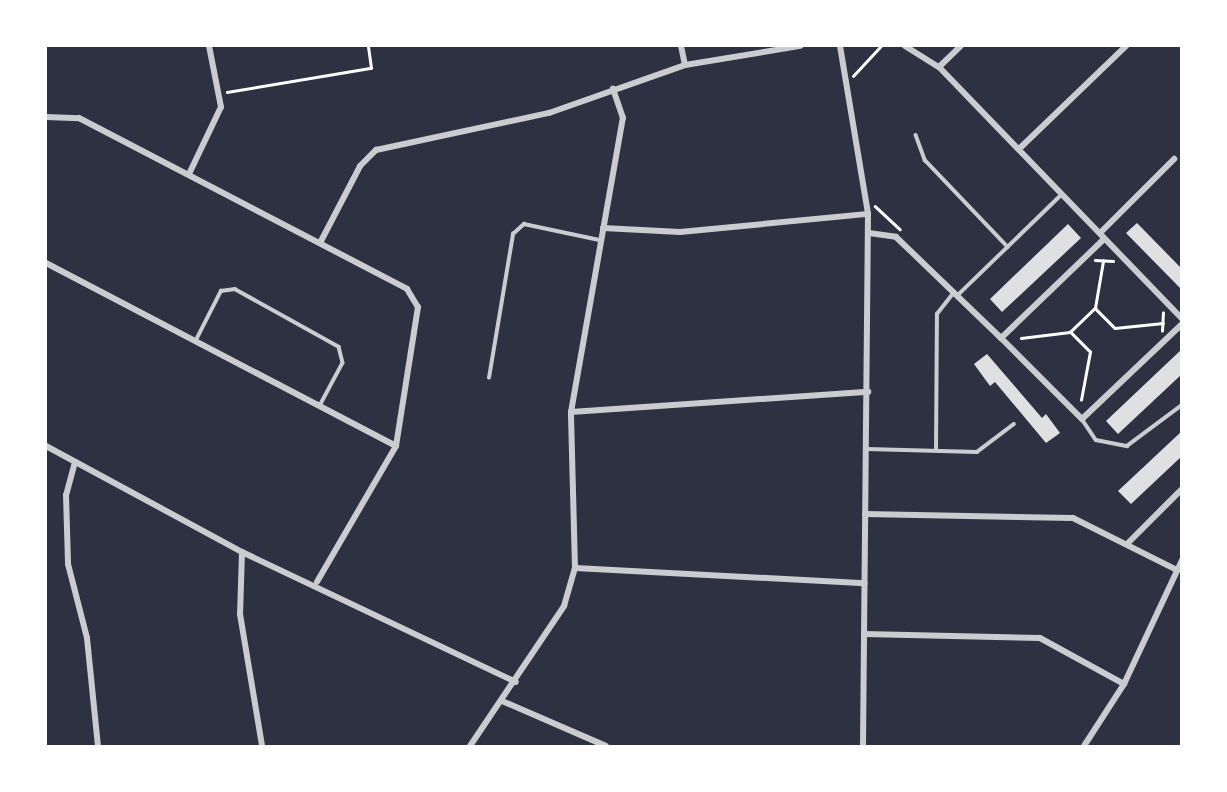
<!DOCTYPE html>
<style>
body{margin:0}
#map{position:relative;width:1227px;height:792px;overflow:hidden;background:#2d3142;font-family:Bitter,serif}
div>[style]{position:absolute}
.building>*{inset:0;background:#e0e0e3}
.path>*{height:2.5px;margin:-1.25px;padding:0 1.25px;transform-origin:1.25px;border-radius:1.25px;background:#fff}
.service>*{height:3.5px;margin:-1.75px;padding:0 1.75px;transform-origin:1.75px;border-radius:1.75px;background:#caccd0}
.minor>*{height:6px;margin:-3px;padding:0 3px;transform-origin:3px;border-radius:3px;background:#caccd0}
span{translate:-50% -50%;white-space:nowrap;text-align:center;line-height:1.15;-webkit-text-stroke:7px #fff;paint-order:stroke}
.frame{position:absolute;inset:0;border:47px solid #fff;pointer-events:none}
</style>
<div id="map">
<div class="building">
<div style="clip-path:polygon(1137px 223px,1182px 269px,1182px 290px,1126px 233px)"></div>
<div style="clip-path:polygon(1068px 224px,1081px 238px,1002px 312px,990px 299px)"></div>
<div style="clip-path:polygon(1182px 349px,1182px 374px,1118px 434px,1106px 421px)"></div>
<div style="clip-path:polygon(987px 354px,1042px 418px,1046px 414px,1060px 433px,1046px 443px,995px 382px,990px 386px,974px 364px)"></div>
<div style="clip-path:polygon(1182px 431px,1182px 456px,1131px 504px,1118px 491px)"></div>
</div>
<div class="path">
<div style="left:853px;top:76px;width:41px;rotate:-47deg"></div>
<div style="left:227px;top:92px;width:146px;rotate:-9.5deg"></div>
<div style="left:371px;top:68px;width:22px;rotate:-98deg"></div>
<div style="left:875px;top:206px;width:34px;rotate:43deg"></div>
<div style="left:1095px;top:260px;width:18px;rotate:3deg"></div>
<div style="left:1095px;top:308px;width:48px;rotate:-80.3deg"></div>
<div style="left:1162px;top:331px;width:18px;rotate:-87deg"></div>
<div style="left:1021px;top:338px;width:49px;rotate:-7deg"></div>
<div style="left:1081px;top:400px;width:49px;rotate:-79.4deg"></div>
<div style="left:1090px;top:352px;width:28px;rotate:-135deg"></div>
<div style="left:1070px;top:332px;width:35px;rotate:-44deg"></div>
<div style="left:1095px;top:308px;width:28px;rotate:45deg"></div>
<div style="left:1115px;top:328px;width:48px;rotate:-5.9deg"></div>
</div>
<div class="service">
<div style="left:916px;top:135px;width:27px;rotate:70deg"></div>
<div style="left:925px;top:160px;width:120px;rotate:46.3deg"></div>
<div style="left:959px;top:294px;width:142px;rotate:-44.1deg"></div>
<div style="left:196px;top:340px;width:55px;rotate:-63deg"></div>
<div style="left:221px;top:291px;width:14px;rotate:-8deg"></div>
<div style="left:235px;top:289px;width:119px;rotate:29.1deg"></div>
<div style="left:339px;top:347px;width:16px;rotate:76deg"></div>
<div style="left:343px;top:363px;width:49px;rotate:118.1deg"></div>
<div style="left:489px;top:378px;width:146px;rotate:-80.5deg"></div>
<div style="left:513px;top:234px;width:15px;rotate:-42deg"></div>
<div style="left:524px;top:224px;width:78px;rotate:11.9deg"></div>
<div style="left:1082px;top:419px;width:25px;rotate:56deg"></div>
<div style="left:1096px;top:440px;width:32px;rotate:11deg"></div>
<div style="left:1127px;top:446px;width:69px;rotate:-36.7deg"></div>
<div style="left:867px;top:449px;width:110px;rotate:1.6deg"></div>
<div style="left:977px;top:452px;width:46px;rotate:-37.1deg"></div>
<div style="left:936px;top:450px;width:136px;rotate:-89.6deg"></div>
<div style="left:937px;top:314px;width:28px;rotate:-52deg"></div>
</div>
<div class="minor">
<div style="left:681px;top:46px;width:19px;rotate:78deg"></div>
<div style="left:840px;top:46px;width:170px;rotate:80.5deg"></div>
<div style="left:868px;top:214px;width:532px;rotate:90.54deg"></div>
<div style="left:905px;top:46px;width:40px;rotate:32deg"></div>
<div style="left:939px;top:67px;width:350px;rotate:46deg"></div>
<div style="left:939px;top:67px;width:30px;rotate:-44deg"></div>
<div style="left:46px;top:117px;width:33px;rotate:2deg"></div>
<div style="left:79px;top:118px;width:370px;rotate:27.5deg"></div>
<div style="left:407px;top:289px;width:21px;rotate:59deg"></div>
<div style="left:418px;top:307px;width:141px;rotate:99deg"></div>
<div style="left:396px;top:446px;width:157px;rotate:120.2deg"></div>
<div style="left:1019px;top:149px;width:149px;rotate:-43.9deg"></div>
<div style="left:189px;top:174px;width:74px;rotate:-64.5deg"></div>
<div style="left:221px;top:107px;width:62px;rotate:-101.1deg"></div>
<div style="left:603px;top:228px;width:77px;rotate:3deg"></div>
<div style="left:680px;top:232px;width:189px;rotate:-5.5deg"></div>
<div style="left:869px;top:233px;width:27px;rotate:8deg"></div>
<div style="left:896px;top:237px;width:146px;rotate:43.9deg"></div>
<div style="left:1100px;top:233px;width:105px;rotate:-45deg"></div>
<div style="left:1104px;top:239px;width:143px;rotate:136.1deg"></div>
<div style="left:1001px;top:338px;width:115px;rotate:45deg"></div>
<div style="left:1082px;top:419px;width:138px;rotate:-43.5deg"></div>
<div style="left:320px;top:243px;width:87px;rotate:-62.5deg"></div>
<div style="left:360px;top:166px;width:23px;rotate:-45deg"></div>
<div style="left:376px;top:150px;width:177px;rotate:-12.1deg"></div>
<div style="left:549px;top:113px;width:144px;rotate:-19.4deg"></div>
<div style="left:685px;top:65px;width:117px;rotate:-9.4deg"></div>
<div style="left:46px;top:263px;width:395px;rotate:27.6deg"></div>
<div style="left:571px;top:412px;width:298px;rotate:-3.9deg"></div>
<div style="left:46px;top:446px;width:223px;rotate:28.4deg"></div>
<div style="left:242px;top:552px;width:303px;rotate:25.4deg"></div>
<div style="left:75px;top:462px;width:34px;rotate:105deg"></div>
<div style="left:66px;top:495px;width:69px;rotate:88.3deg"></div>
<div style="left:68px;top:564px;width:76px;rotate:75.6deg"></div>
<div style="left:87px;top:638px;width:109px;rotate:84.2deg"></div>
<div style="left:865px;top:514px;width:208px;rotate:1.1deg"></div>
<div style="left:1073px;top:518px;width:116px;rotate:26.6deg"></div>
<div style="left:1127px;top:544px;width:78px;rotate:-45deg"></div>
<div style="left:242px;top:552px;width:62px;rotate:91.8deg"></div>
<div style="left:240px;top:614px;width:134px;rotate:80.5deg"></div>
<div style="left:575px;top:568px;width:290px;rotate:3deg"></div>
<div style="left:864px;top:634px;width:176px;rotate:1.3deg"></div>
<div style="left:1040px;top:638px;width:96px;rotate:28.7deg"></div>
<div style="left:502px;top:701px;width:113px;rotate:23.4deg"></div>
<div style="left:470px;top:746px;width:169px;rotate:-56.1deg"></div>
<div style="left:564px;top:606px;width:40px;rotate:-74deg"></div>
<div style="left:575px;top:568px;width:156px;rotate:-91.5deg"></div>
<div style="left:571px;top:412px;width:299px;rotate:-80deg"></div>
<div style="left:623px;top:118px;width:31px;rotate:-109deg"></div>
<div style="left:1084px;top:746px;width:74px;rotate:-57.2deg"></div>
<div style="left:1124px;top:684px;width:137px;rotate:-64.9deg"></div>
</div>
<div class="frame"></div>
</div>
